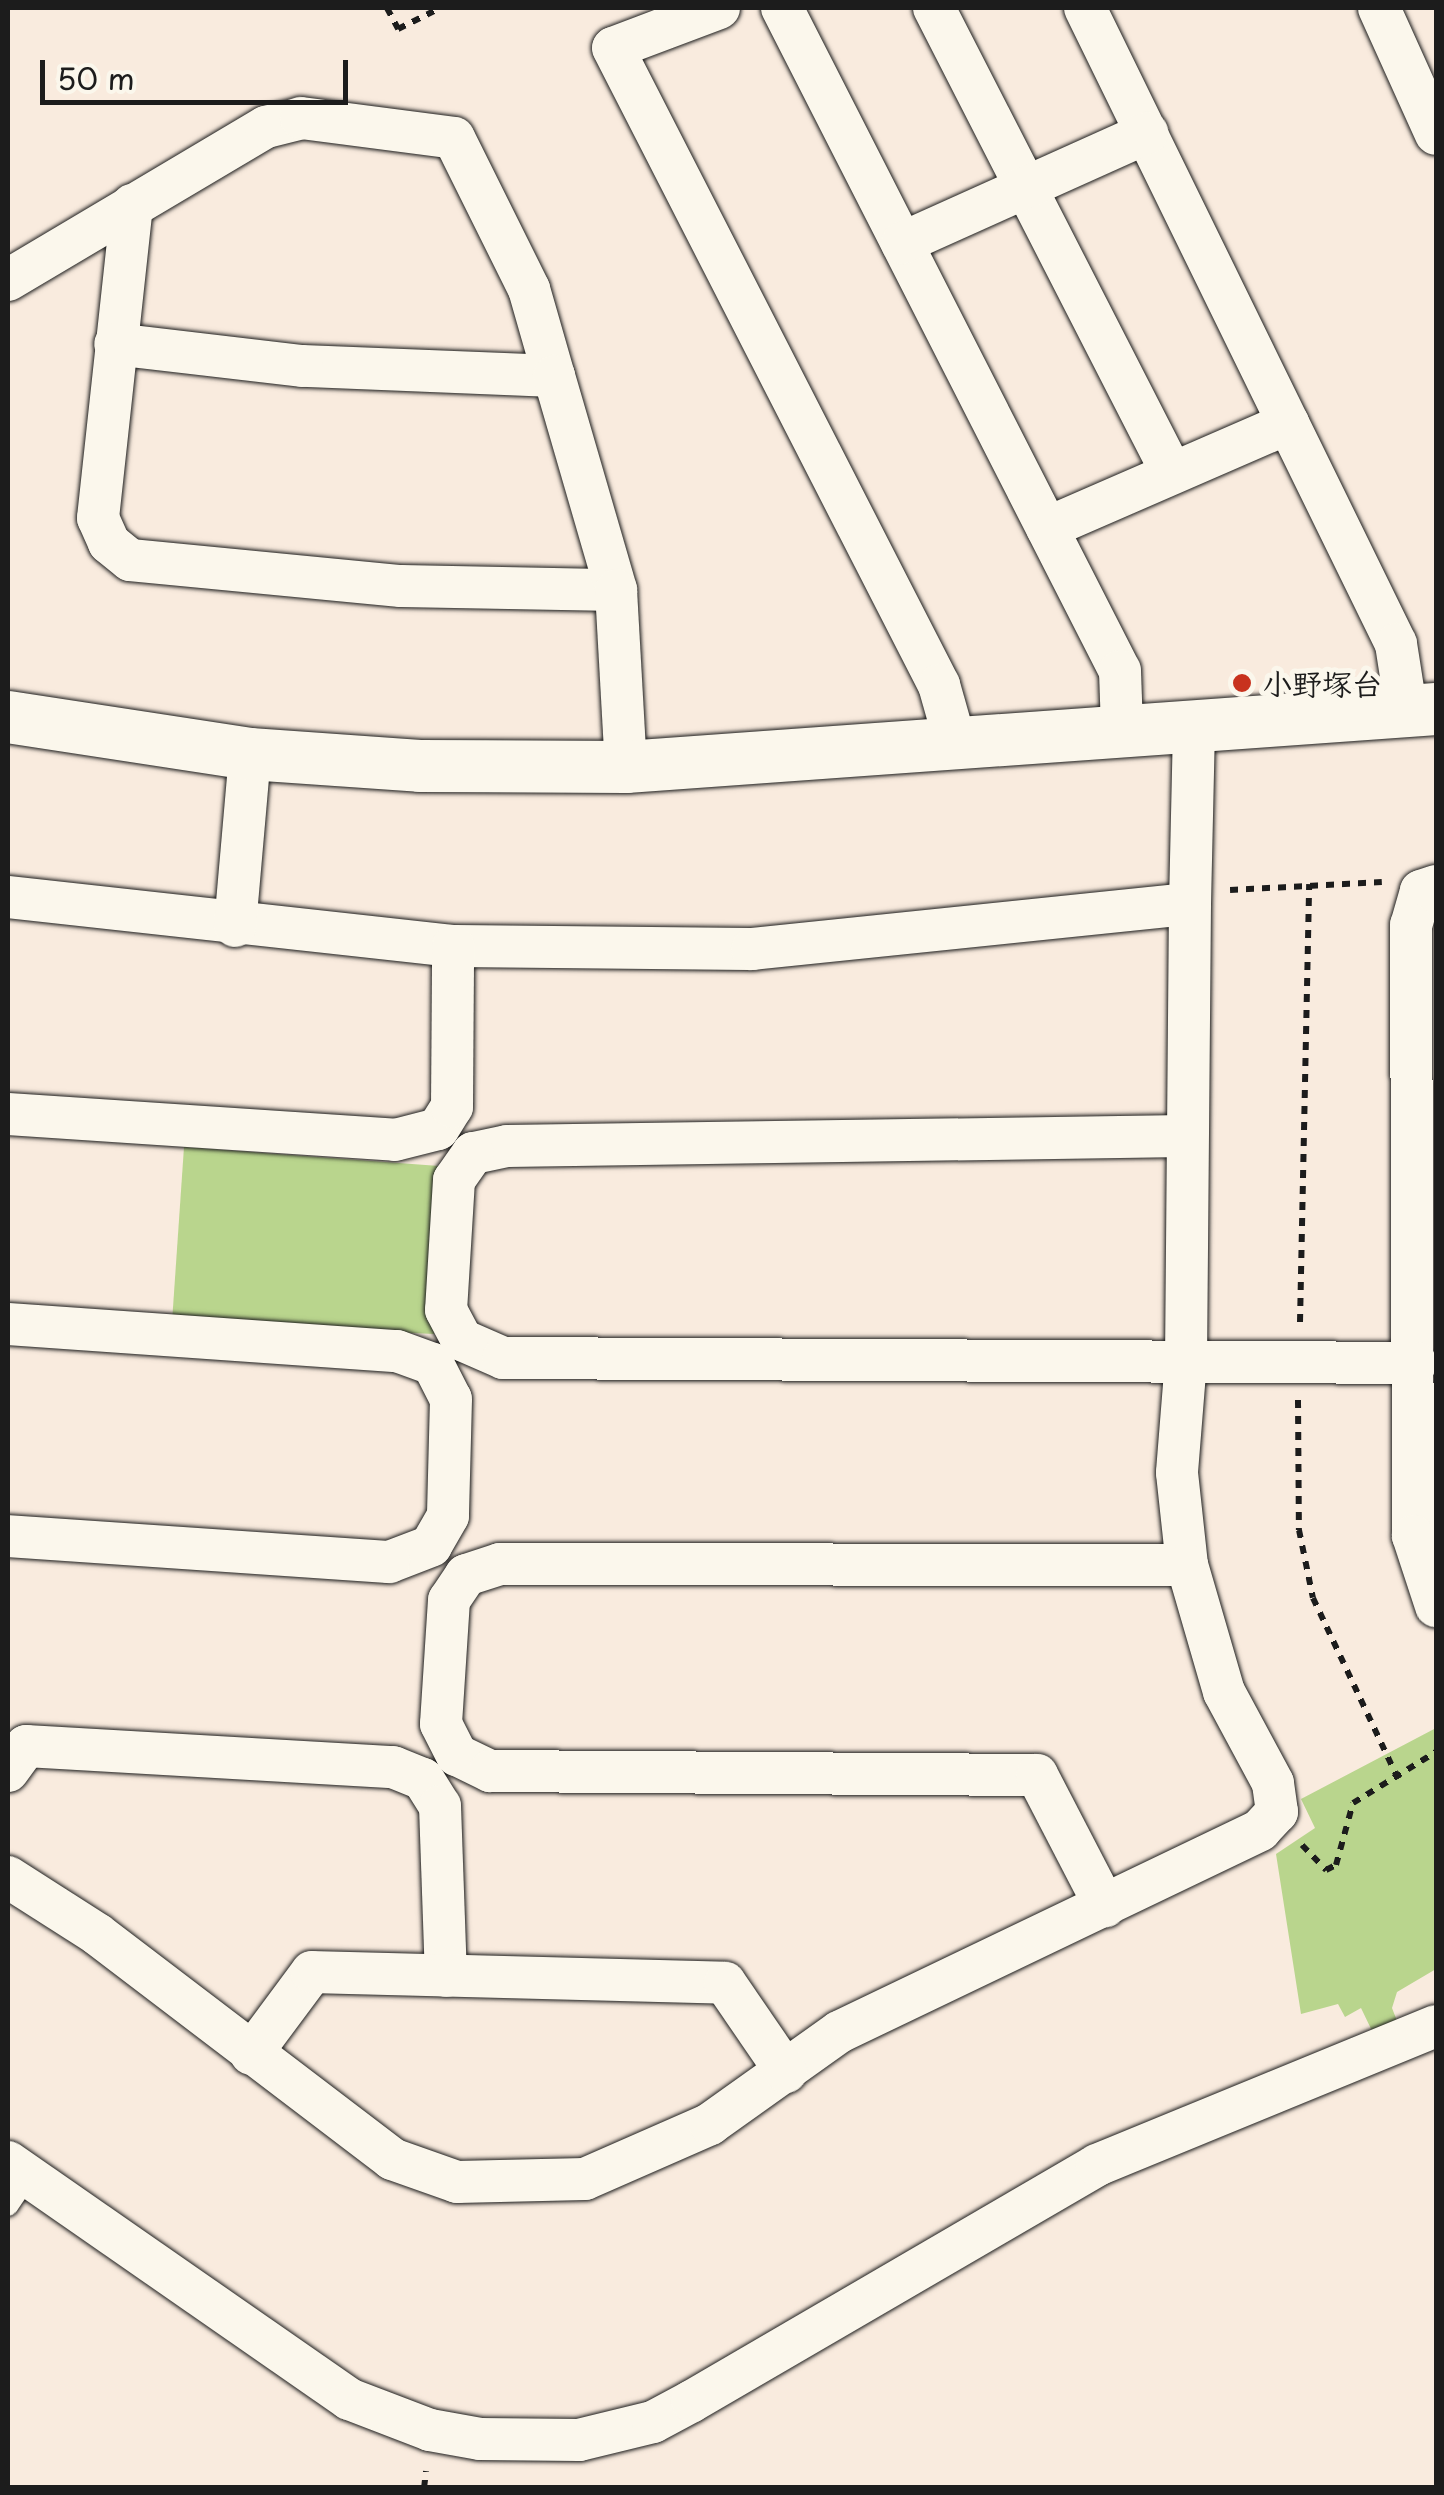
<!DOCTYPE html>
<meta charset="utf-8">
<style>
body{margin:0}
#map{position:relative;width:1444px;height:2495px;overflow:hidden;background:#f9ebde;font-family:"Playpen Sans","Klee One",sans-serif}
div>[style]{position:absolute}
.green>*{inset:0;background:#b9d58d}
.path>*{height:6px;margin-top:-3px;transform-origin:0;background:repeating-linear-gradient(90deg,#1c1c1c 0 8px,transparent 0 16px)}
.roads{filter:drop-shadow(0 0 2px #1c1c1c) drop-shadow(0 0 2px #1c1c1c)}
.service>*{height:20px;margin:-10px;padding:0 10px;transform-origin:10px;border-radius:10px;background:#fbf7ec}
.minor>*{height:42px;margin:-21px;padding:0 21px;transform-origin:21px;border-radius:21px;background:#fbf7ec}
.tertiary>*{height:52px;margin:-26px;padding:0 26px;transform-origin:26px;border-radius:26px;background:#fbf7ec}
.dots>*{width:28px;height:28px;translate:-50% -50%;box-sizing:border-box;border:5px solid #fbf7ec;border-radius:50%}
span{translate:-50% -50%;white-space:nowrap;text-align:center;line-height:1.15;-webkit-text-stroke:10px #fbf7ec;paint-order:stroke}
.poi-label{font-size:30px;color:#1c1c1c;font-weight:700}
.left{translate:0 -50%;text-align:left}
.frame{position:absolute;inset:0;border:10px solid #1c1c1c;pointer-events:none}
.scale{position:absolute;left:40px;top:60px;width:308px;height:45px;box-sizing:border-box;border:5px solid #1c1c1c;border-top:0;padding-left:12px;font-size:30px;line-height:35px;white-space:nowrap;color:#1c1c1c;-webkit-text-stroke:8px #fbf7ec;paint-order:stroke}
</style>
<div id="map">
<div class="green">
<div style="clip-path:polygon(184px 1147px,439px 1166px,434px 1334px,172px 1322px)"></div>
<div style="clip-path:polygon(1436px 1728px,1436px 1969px,1397px 1992px,1392px 2008px,1399px 2026px,1374px 2035px,1361px 2008px,1345px 2017px,1338px 2004px,1301px 2014px,1276px 1854px,1315px 1828px,1301px 1799px)"></div>
</div>
<div class="path">
<div style="left:387px;top:8px;width:24px;rotate:62deg"></div>
<div style="left:398px;top:29px;width:47px;rotate:-26.6deg"></div>
<div style="left:1230px;top:890px;width:152px;rotate:-3deg"></div>
<div style="left:1300px;top:1322px;width:438px;rotate:-88.8deg"></div>
<div style="left:1298px;top:1400px;width:130px;rotate:89.6deg"></div>
<div style="left:1299px;top:1530px;width:69px;rotate:78.4deg"></div>
<div style="left:1313px;top:1598px;width:200px;rotate:64.8deg"></div>
<div style="left:1302px;top:1845px;width:35px;rotate:46deg"></div>
<div style="left:1326px;top:1870px;width:11px;rotate:-27deg"></div>
<div style="left:1336px;top:1865px;width:64px;rotate:-74.7deg"></div>
<div style="left:1353px;top:1803px;width:97px;rotate:-31.6deg"></div>
<div style="left:424px;top:2488px;width:17px;rotate:-83deg"></div>
</div>
<div class="roads">
<div class="service">
<div style="left:8px;top:2206px;width:36px;rotate:-56deg"></div>
</div>
<div class="minor">
<div style="left:719px;top:8px;width:113px;rotate:159.3deg"></div>
<div style="left:613px;top:48px;width:716px;rotate:62.9deg"></div>
<div style="left:939px;top:685px;width:62px;rotate:74.2deg"></div>
<div style="left:782px;top:8px;width:744px;rotate:62.99deg"></div>
<div style="left:1120px;top:671px;width:58px;rotate:88deg"></div>
<div style="left:934px;top:8px;width:522px;rotate:62.9deg"></div>
<div style="left:1085px;top:8px;width:708px;rotate:63.94deg"></div>
<div style="left:1396px;top:644px;width:65px;rotate:81.1deg"></div>
<div style="left:1379px;top:8px;width:138px;rotate:65.7deg"></div>
<div style="left:132px;top:205px;width:315px;rotate:96.2deg"></div>
<div style="left:98px;top:518px;width:27px;rotate:66deg"></div>
<div style="left:109px;top:543px;width:27px;rotate:39deg"></div>
<div style="left:130px;top:560px;width:272px;rotate:5.5deg"></div>
<div style="left:401px;top:586px;width:215px;rotate:1.1deg"></div>
<div style="left:902px;top:243px;width:269px;rotate:-24.2deg"></div>
<div style="left:8px;top:280px;width:300px;rotate:-30.7deg"></div>
<div style="left:266px;top:127px;width:36px;rotate:-14deg"></div>
<div style="left:301px;top:118px;width:154px;rotate:7.4deg"></div>
<div style="left:454px;top:138px;width:169px;rotate:63.6deg"></div>
<div style="left:529px;top:289px;width:91px;rotate:74deg"></div>
<div style="left:554px;top:376px;width:252px;rotate:-177.7deg"></div>
<div style="left:302px;top:366px;width:188px;rotate:-173.3deg"></div>
<div style="left:554px;top:376px;width:223px;rotate:73.8deg"></div>
<div style="left:616px;top:590px;width:177px;rotate:86.8deg"></div>
<div style="left:1047px;top:528px;width:263px;rotate:-23.5deg"></div>
<div style="left:1436px;top:886px;width:16px;rotate:162deg"></div>
<div style="left:1421px;top:891px;width:35px;rotate:106deg"></div>
<div style="left:1411px;top:925px;width:611px;rotate:89.81deg"></div>
<div style="left:1413px;top:1536px;width:74px;rotate:71.8deg"></div>
<div style="left:8px;top:897px;width:448px;rotate:6.3deg"></div>
<div style="left:453px;top:946px;width:299px;rotate:0.6deg"></div>
<div style="left:752px;top:949px;width:440px;rotate:-5.9deg"></div>
<div style="left:1190px;top:904px;width:456px;rotate:90.5deg"></div>
<div style="left:1186px;top:1360px;width:113px;rotate:94.6deg"></div>
<div style="left:1177px;top:1473px;width:93px;rotate:83.8deg"></div>
<div style="left:1187px;top:1565px;width:687px;rotate:-179.92deg"></div>
<div style="left:500px;top:1564px;width:36px;rotate:162deg"></div>
<div style="left:466px;top:1575px;width:30px;rotate:124deg"></div>
<div style="left:449px;top:1600px;width:124px;rotate:93.7deg"></div>
<div style="left:441px;top:1724px;width:35px;rotate:63deg"></div>
<div style="left:457px;top:1755px;width:37px;rotate:26deg"></div>
<div style="left:490px;top:1771px;width:547px;rotate:0.42deg"></div>
<div style="left:1037px;top:1775px;width:148px;rotate:62.6deg"></div>
<div style="left:1190px;top:904px;width:180px;rotate:-88.7deg"></div>
<div style="left:235px;top:926px;width:173px;rotate:-85deg"></div>
<div style="left:8px;top:1114px;width:388px;rotate:3.8deg"></div>
<div style="left:395px;top:1140px;width:44px;rotate:-14.3deg"></div>
<div style="left:438px;top:1129px;width:26px;rotate:-58deg"></div>
<div style="left:452px;top:1107px;width:161px;rotate:-89.6deg"></div>
<div style="left:1185px;top:1136px;width:678px;rotate:179.15deg"></div>
<div style="left:507px;top:1146px;width:35px;rotate:168deg"></div>
<div style="left:473px;top:1153px;width:33px;rotate:125deg"></div>
<div style="left:454px;top:1180px;width:130px;rotate:93.5deg"></div>
<div style="left:446px;top:1310px;width:34px;rotate:62deg"></div>
<div style="left:462px;top:1340px;width:45px;rotate:23.7deg"></div>
<div style="left:503px;top:1358px;width:913px;rotate:0.31deg"></div>
<div style="left:8px;top:1324px;width:390px;rotate:4deg"></div>
<div style="left:397px;top:1351px;width:38px;rotate:20deg"></div>
<div style="left:433px;top:1364px;width:39px;rotate:63deg"></div>
<div style="left:451px;top:1399px;width:117px;rotate:91.5deg"></div>
<div style="left:448px;top:1516px;width:34px;rotate:120deg"></div>
<div style="left:431px;top:1546px;width:45px;rotate:159.1deg"></div>
<div style="left:389px;top:1562px;width:382px;rotate:-176.1deg"></div>
<div style="left:8px;top:1771px;width:31px;rotate:-54deg"></div>
<div style="left:26px;top:1746px;width:368px;rotate:3.3deg"></div>
<div style="left:393px;top:1767px;width:32px;rotate:22deg"></div>
<div style="left:423px;top:1779px;width:32px;rotate:58deg"></div>
<div style="left:440px;top:1806px;width:170px;rotate:88deg"></div>
<div style="left:8px;top:1877px;width:106px;rotate:32.6deg"></div>
<div style="left:97px;top:1934px;width:371px;rotate:37.3deg"></div>
<div style="left:392px;top:2159px;width:69px;rotate:19.5deg"></div>
<div style="left:457px;top:2182px;width:128px;rotate:-1.3deg"></div>
<div style="left:585px;top:2179px;width:137px;rotate:-23.7deg"></div>
<div style="left:710px;top:2124px;width:158px;rotate:-35.5deg"></div>
<div style="left:839px;top:2032px;width:467px;rotate:-25.6deg"></div>
<div style="left:1260px;top:1830px;width:25px;rotate:-47deg"></div>
<div style="left:1277px;top:1812px;width:29px;rotate:-98deg"></div>
<div style="left:1273px;top:1783px;width:103px;rotate:-118.3deg"></div>
<div style="left:1224px;top:1692px;width:132px;rotate:-106.2deg"></div>
<div style="left:251px;top:2054px;width:102px;rotate:-53.4deg"></div>
<div style="left:312px;top:1972px;width:413px;rotate:1.5deg"></div>
<div style="left:725px;top:1983px;width:108px;rotate:55.6deg"></div>
<div style="left:8px;top:2162px;width:415px;rotate:34.8deg"></div>
<div style="left:349px;top:2399px;width:87px;rotate:20.9deg"></div>
<div style="left:430px;top:2430px;width:51px;rotate:10.2deg"></div>
<div style="left:480px;top:2439px;width:99px;rotate:0.6deg"></div>
<div style="left:579px;top:2440px;width:76px;rotate:-13.7deg"></div>
<div style="left:653px;top:2422px;width:44px;rotate:-28.3deg"></div>
<div style="left:692px;top:2401px;width:469px;rotate:-30.2deg"></div>
<div style="left:1097px;top:2165px;width:366px;rotate:-22.3deg"></div>
</div>
<div class="tertiary">
<div style="left:8px;top:717px;width:245px;rotate:8.7deg"></div>
<div style="left:250px;top:754px;width:170px;rotate:4deg"></div>
<div style="left:420px;top:766px;width:206px;rotate:0.3deg"></div>
<div style="left:626px;top:767px;width:812px;rotate:-4.1deg"></div>
</div>
</div>
<div class="dots">
<div style="left:1242px;top:683px;background:#c8321e"></div>
</div>
<div class="poi-label">
<span class="left" style="left:1262px;top:683px">小野塚台</span>
</div>
<div class="frame"></div>
<div class="scale">50 m</div>
</div>
